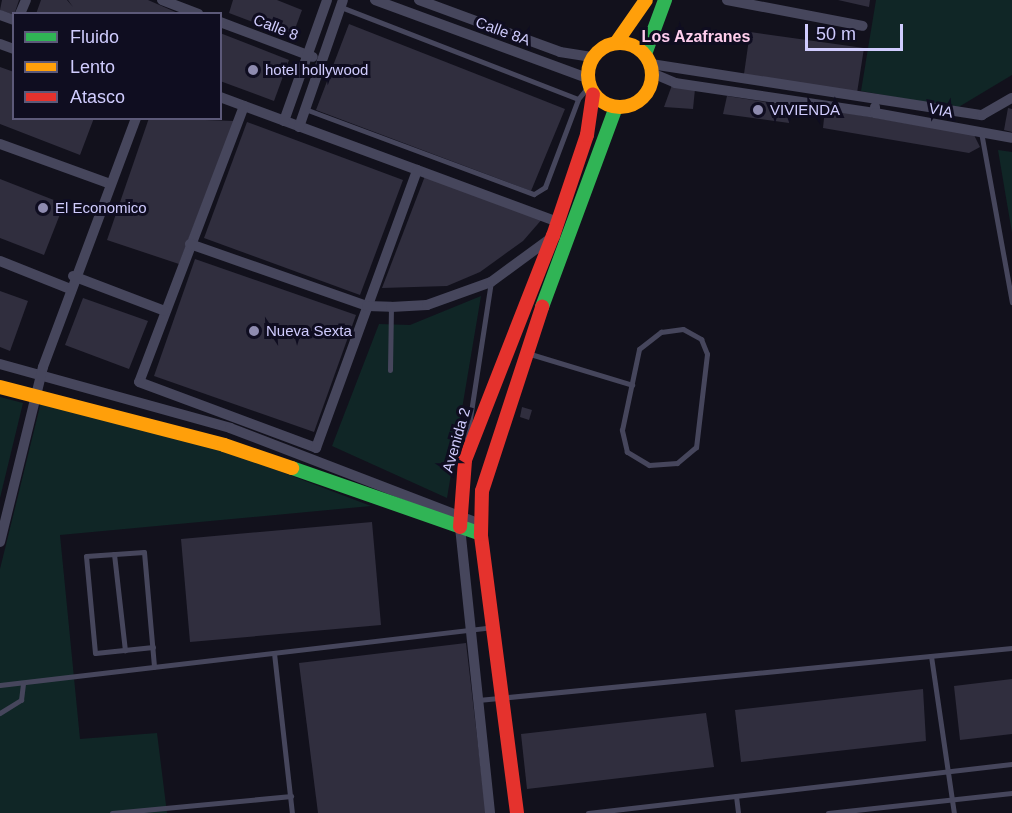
<!DOCTYPE html>
<style>
body{margin:0}
#map{position:relative;width:1012px;height:813px;overflow:hidden;background:#12111c;font-family:Arial,sans-serif}
div>[style]{position:absolute}
.green>*{inset:0;background:#102626}
.building>*{inset:0;background:#302e3e}
.lane>*{height:5px;margin:-2.5px;padding:0 2.5px;transform-origin:2.5px;border-radius:2.5px;background:#46465c}
.street>*{height:10px;margin:-5px;padding:0 5px;transform-origin:5px;border-radius:5px;background:#46465c}
.fast>*{height:14px;margin:-7px;padding:0 7px;transform-origin:7px;border-radius:7px;background:#30b455}
.slow>*{height:14px;margin:-7px;padding:0 7px;transform-origin:7px;border-radius:7px;background:#ff9f0a}
.slow>.ring{margin:-7px;padding:0;box-sizing:content-box;background:none;border:14px solid #ff9f0a;border-radius:50%}
.jam>*{height:14px;margin:-7px;padding:0 7px;transform-origin:7px;border-radius:7px;background:#e5322d}
.dots>*{width:16px;height:16px;translate:-50% -50%;box-sizing:border-box;border:3px solid #0f0d20;border-radius:50%}
span{translate:-50% -50%;white-space:nowrap;text-align:center;line-height:1.15;-webkit-text-stroke:6px #0f0d20;paint-order:stroke}
.street-label{font-size:15px;color:#d0ccfe}
.poi-label{font-size:15px;color:#d0ccfe}
.left{translate:0 -50%;text-align:left}
.neighbourhood-label{font-size:16px;color:#ffceee;font-weight:700}
.legend{position:absolute;left:12px;top:12px;width:210px;height:108px;box-sizing:border-box;background:#0f0d20;border:2px solid #5c5979;margin:0;padding:8px 10px;list-style:none;font-size:18px;color:#d0ccfe}
.legend li{display:flex;align-items:center;gap:12px;height:30px}
.legend b{width:30px;border:2px solid #5c5979}
.scale{position:absolute;left:805px;top:24px;width:98px;height:27px;box-sizing:border-box;border:3px solid #d0ccfe;border-top:0;padding-left:8px;font-size:18px;line-height:21px;white-space:nowrap;color:#d0ccfe;-webkit-text-stroke:4px #0f0d20;paint-order:stroke}
</style>
<div id="map">
<div class="green">
<div style="clip-path:polygon(876px 0,1012px 0,1012px 75px,957px 108px,861px 91px)"></div>
<div style="clip-path:polygon(998px 150px,1012px 152px,1012px 233px)"></div>
<div style="clip-path:polygon(481px 296px,447px 498px,332px 446px,379px 324px,410px 325px)"></div>
<div style="clip-path:polygon(0 397px,23px 403px,0 498px)"></div>
<div style="clip-path:polygon(41px 402px,192px 438px,371px 506px,60px 535px,80px 739px,157px 733px,167px 813px,0 813px,0 569px)"></div>
</div>
<div class="building">
<div style="clip-path:polygon(2px 0,19px 0,14px 15px,0 10px)"></div>
<div style="clip-path:polygon(41px 0,67px 0,73px 7px,68px 0,148px 0,180px 14px,36px 14px)"></div>
<div style="clip-path:polygon(233px 0,277px 0,302px 10px,292px 37px,229px 13px)"></div>
<div style="clip-path:polygon(838px 0,870px 0,869px 7px)"></div>
<div style="clip-path:polygon(349px 24px,565px 109px,531px 191px,316px 110px)"></div>
<div style="clip-path:polygon(750px 32px,864px 48px,857px 93px,744px 74px)"></div>
<div style="clip-path:polygon(220px 33px,289px 60px,274px 101px,220px 81px)"></div>
<div style="clip-path:polygon(0 67px,14px 72px,14px 118px,94px 118px,80px 155px,0 124px)"></div>
<div style="clip-path:polygon(672px 85px,695px 89px,693px 109px,664px 107px)"></div>
<div style="clip-path:polygon(727px 96px,792px 106px,789px 123px,723px 114px)"></div>
<div style="clip-path:polygon(1008px 108px,1012px 109px,1012px 132px,1004px 130px)"></div>
<div style="clip-path:polygon(825px 109px,974px 135px,980px 147px,969px 153px,823px 128px)"></div>
<div style="clip-path:polygon(149px 118px,234px 121px,179px 264px,107px 240px)"></div>
<div style="clip-path:polygon(247px 122px,403px 180px,360px 295px,204px 238px)"></div>
<div style="clip-path:polygon(425px 176px,543px 218px,523px 241px,480px 272px,447px 286px,382px 288px)"></div>
<div style="clip-path:polygon(0 179px,64px 204px,44px 255px,0 238px)"></div>
<div style="clip-path:polygon(195px 259px,356px 315px,314px 432px,154px 376px)"></div>
<div style="clip-path:polygon(0 291px,28px 301px,10px 351px,0 347px)"></div>
<div style="clip-path:polygon(83px 298px,148px 321px,129px 369px,65px 345px)"></div>
<div style="clip-path:polygon(522px 407px,532px 410px,529px 420px,520px 417px)"></div>
<div style="clip-path:polygon(372px 522px,381px 625px,190px 642px,181px 539px)"></div>
<div style="clip-path:polygon(466px 643px,486px 813px,318px 813px,299px 663px)"></div>
<div style="clip-path:polygon(1012px 679px,1012px 734px,960px 740px,954px 686px)"></div>
<div style="clip-path:polygon(923px 689px,926px 741px,741px 762px,735px 710px)"></div>
<div style="clip-path:polygon(706px 713px,714px 767px,527px 789px,521px 734px)"></div>
</div>
<div class="lane">
<div style="left:578px;top:99px;width:17px;rotate:-50deg"></div>
<div style="left:305px;top:109px;width:244px;rotate:20.4deg"></div>
<div style="left:534px;top:194px;width:13px;rotate:-32deg"></div>
<div style="left:545px;top:187px;width:94px;rotate:-69.4deg"></div>
<div style="left:578px;top:99px;width:254px;rotate:-158.8deg"></div>
<div style="left:981px;top:132px;width:173px;rotate:79.7deg"></div>
<div style="left:683px;top:329px;width:21px;rotate:29deg"></div>
<div style="left:701px;top:339px;width:16px;rotate:68deg"></div>
<div style="left:707px;top:354px;width:94px;rotate:96.7deg"></div>
<div style="left:696px;top:447px;width:25px;rotate:140deg"></div>
<div style="left:677px;top:463px;width:28px;rotate:176deg"></div>
<div style="left:649px;top:465px;width:26px;rotate:-149deg"></div>
<div style="left:627px;top:452px;width:23px;rotate:-103deg"></div>
<div style="left:622px;top:430px;width:83px;rotate:-78.1deg"></div>
<div style="left:639px;top:349px;width:28px;rotate:-38deg"></div>
<div style="left:661px;top:332px;width:22px;rotate:-8deg"></div>
<div style="left:527px;top:353px;width:110px;rotate:16.9deg"></div>
<div style="left:390px;top:370px;width:63px;rotate:-89.1deg"></div>
<div style="left:467px;top:438px;width:158px;rotate:-81.3deg"></div>
<div style="left:114px;top:554px;width:97px;rotate:83.5deg"></div>
<div style="left:153px;top:647px;width:58px;rotate:174.1deg"></div>
<div style="left:95px;top:653px;width:97px;rotate:-95.3deg"></div>
<div style="left:86px;top:556px;width:58px;rotate:-3.9deg"></div>
<div style="left:144px;top:552px;width:115px;rotate:85deg"></div>
<div style="left:274px;top:653px;width:161px;rotate:83.6deg"></div>
<div style="left:931px;top:656px;width:159px;rotate:81.7deg"></div>
<div style="left:0;top:685px;width:494px;rotate:-6.7deg"></div>
<div style="left:478px;top:700px;width:537px;rotate:-5.56deg"></div>
<div style="left:0;top:713px;width:25px;rotate:-32deg"></div>
<div style="left:21px;top:700px;width:17px;rotate:-83deg"></div>
<div style="left:736px;top:796px;width:17px;rotate:83deg"></div>
<div style="left:112px;top:813px;width:180px;rotate:-5.4deg"></div>
<div style="left:588px;top:813px;width:427px;rotate:-6.6deg"></div>
<div style="left:828px;top:813px;width:185px;rotate:-6.2deg"></div>
</div>
<div class="street">
<div style="left:162px;top:0;width:39px;rotate:21deg"></div>
<div style="left:375px;top:0;width:226px;rotate:20.2deg"></div>
<div style="left:419px;top:0;width:150px;rotate:20.2deg"></div>
<div style="left:560px;top:52px;width:32px;rotate:9deg"></div>
<div style="left:727px;top:0;width:138px;rotate:10.8deg"></div>
<div style="left:20px;top:14px;width:15px;rotate:-67deg"></div>
<div style="left:0;top:15px;width:15px;rotate:20deg"></div>
<div style="left:220px;top:22px;width:99px;rotate:20.6deg"></div>
<div style="left:0;top:44px;width:15px;rotate:20deg"></div>
<div style="left:651px;top:64px;width:335px;rotate:8.8deg"></div>
<div style="left:982px;top:115px;width:34px;rotate:-30deg"></div>
<div style="left:652px;top:73px;width:25px;rotate:23deg"></div>
<div style="left:675px;top:83px;width:202px;rotate:8.5deg"></div>
<div style="left:220px;top:97px;width:360px;rotate:20.3deg"></div>
<div style="left:244px;top:106px;width:295px;rotate:110.8deg"></div>
<div style="left:139px;top:382px;width:189px;rotate:20.4deg"></div>
<div style="left:316px;top:448px;width:296px;rotate:-70deg"></div>
<div style="left:875px;top:107px;width:6px;rotate:90deg"></div>
<div style="left:875px;top:113px;width:139px;rotate:10.3deg"></div>
<div style="left:284px;top:121px;width:128px;rotate:-70.4deg"></div>
<div style="left:299px;top:127px;width:134px;rotate:-70.9deg"></div>
<div style="left:0;top:144px;width:115px;rotate:19.9deg"></div>
<div style="left:190px;top:244px;width:188px;rotate:19.3deg"></div>
<div style="left:367px;top:306px;width:24px;rotate:2deg"></div>
<div style="left:391px;top:307px;width:36px;rotate:-3deg"></div>
<div style="left:427px;top:305px;width:68px;rotate:-19.8deg"></div>
<div style="left:491px;top:282px;width:74px;rotate:-36.3deg"></div>
<div style="left:0;top:261px;width:73px;rotate:21.7deg"></div>
<div style="left:73px;top:276px;width:98px;rotate:20.8deg"></div>
<div style="left:0;top:364px;width:239px;rotate:15.5deg"></div>
<div style="left:230px;top:428px;width:268px;rotate:21deg"></div>
<div style="left:460px;top:527px;width:288px;rotate:84deg"></div>
<div style="left:0;top:542px;width:180px;rotate:-76.2deg"></div>
<div style="left:43px;top:367px;width:266px;rotate:-69.5deg"></div>
</div>
<div class="fast">
<div style="left:645px;top:54px;width:58px;rotate:-69.7deg"></div>
<div style="left:542px;top:307px;width:213px;rotate:-69.7deg"></div>
<div style="left:292px;top:468px;width:200px;rotate:19.2deg"></div>
</div>
<div class="slow">
<div class="ring" style="left:588px;top:43px;width:50px;height:50px"></div>
<div style="left:616px;top:43px;width:52px;rotate:-55.1deg"></div>
<div style="left:0;top:387px;width:231px;rotate:14.5deg"></div>
<div style="left:224px;top:445px;width:72px;rotate:18.7deg"></div>
</div>
<div class="jam">
<div style="left:460px;top:527px;width:67px;rotate:-85.7deg"></div>
<div style="left:465px;top:460px;width:241px;rotate:-68.6deg"></div>
<div style="left:553px;top:236px;width:107px;rotate:-71.4deg"></div>
<div style="left:587px;top:135px;width:41px;rotate:-81.7deg"></div>
<div style="left:517px;top:813px;width:281px;rotate:-97.4deg"></div>
<div style="left:481px;top:534px;width:43px;rotate:-88.7deg"></div>
<div style="left:482px;top:491px;width:194px;rotate:-71.9deg"></div>
</div>
<div class="dots">
<div style="left:253px;top:70px;background:#8e8baf"></div>
<div style="left:758px;top:110px;background:#8e8baf"></div>
<div style="left:43px;top:208px;background:#8e8baf"></div>
<div style="left:254px;top:331px;background:#8e8baf"></div>
</div>
<div class="street-label">
<span style="left:276px;top:27px;rotate:21deg">Calle 8</span>
<span style="left:503px;top:31px;rotate:20deg">Calle 8A</span>
<span style="left:941px;top:110px;rotate:11deg">VIA</span>
<span style="left:456px;top:440px;rotate:-74deg">Avenida 2</span>
</div>
<div class="poi-label">
<span class="left" style="left:265px;top:70px">hotel hollywood</span>
<span class="left" style="left:770px;top:110px">VIVIENDA</span>
<span class="left" style="left:55px;top:208px">El Economico</span>
<span class="left" style="left:266px;top:331px">Nueva Sexta</span>
</div>
<div class="neighbourhood-label">
<span style="left:696px;top:37px">Los Azafranes</span>
</div>
<ul class="legend">
<li><b style="height:8px;background:#30b455"></b>Fluido</li>
<li><b style="height:8px;background:#ff9f0a"></b>Lento</li>
<li><b style="height:8px;background:#e5322d"></b>Atasco</li>
</ul>
<div class="scale">50 m</div>
</div>
